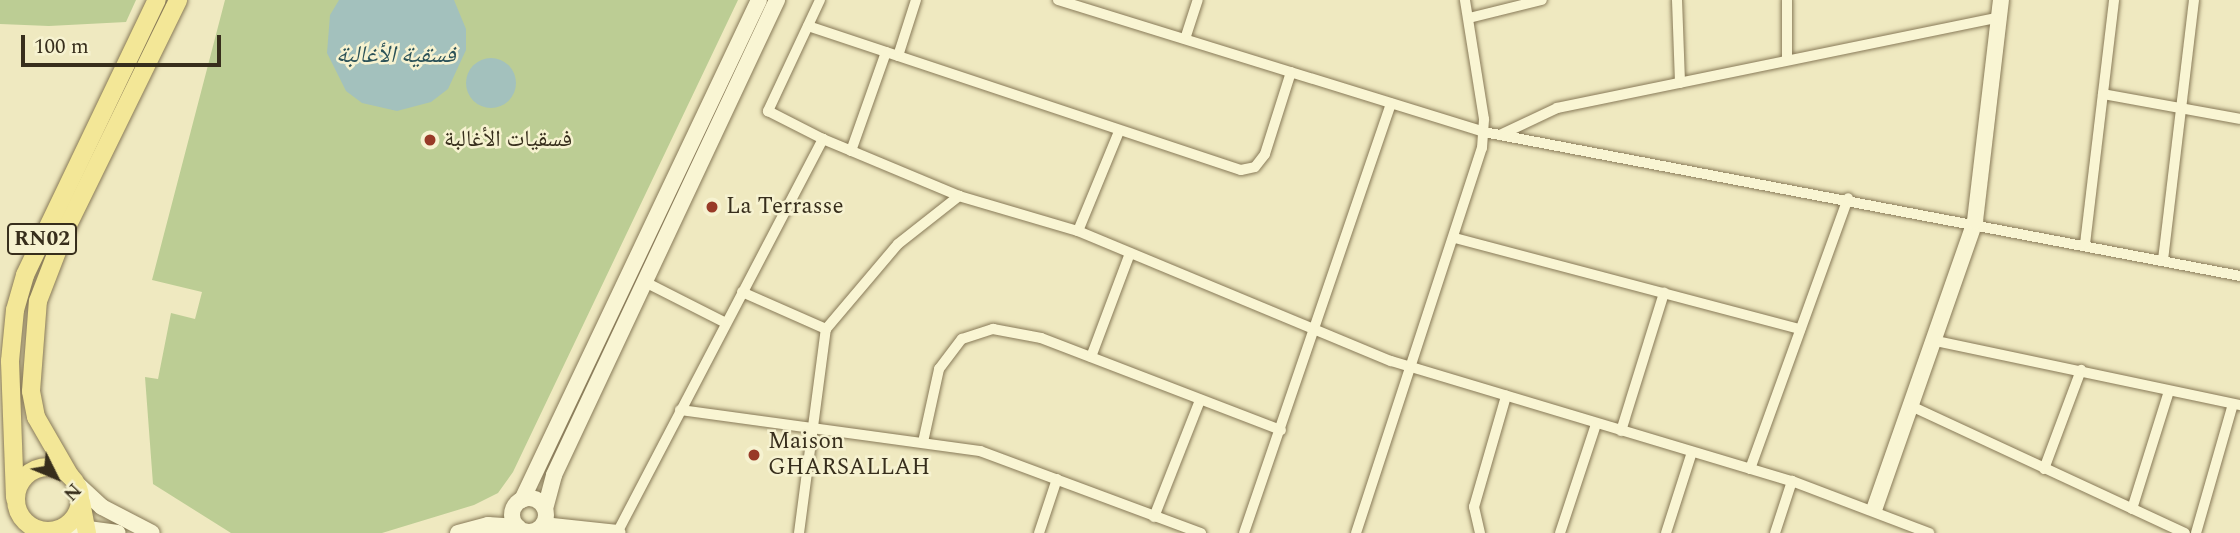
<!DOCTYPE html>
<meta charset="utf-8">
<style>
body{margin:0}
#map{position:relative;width:2240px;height:533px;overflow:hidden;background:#efe9c0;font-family:Spectral,"Noto Naskh Arabic",serif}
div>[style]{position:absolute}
.green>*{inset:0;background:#bccd94}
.water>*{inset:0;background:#a3c1bd}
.round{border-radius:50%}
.roads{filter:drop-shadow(0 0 2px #887a58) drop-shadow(0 0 2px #887a58)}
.street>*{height:10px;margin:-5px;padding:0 5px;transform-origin:5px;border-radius:5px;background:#f9f5d3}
.secondary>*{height:16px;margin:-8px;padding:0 8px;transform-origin:8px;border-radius:8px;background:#f9f5d3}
.secondary>.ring{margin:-8px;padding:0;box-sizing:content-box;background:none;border:16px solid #f9f5d3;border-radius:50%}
.primary>*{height:18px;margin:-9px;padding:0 9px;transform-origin:9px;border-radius:9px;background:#f3e797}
.primary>.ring{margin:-9px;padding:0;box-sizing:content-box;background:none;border:18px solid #f3e797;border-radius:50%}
.dots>*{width:19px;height:19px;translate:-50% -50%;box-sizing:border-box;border:4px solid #f6f2d0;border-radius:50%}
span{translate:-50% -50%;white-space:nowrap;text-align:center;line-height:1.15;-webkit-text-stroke:5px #f6f2d0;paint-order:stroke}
.shield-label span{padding:2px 5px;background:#f6f2d0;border:2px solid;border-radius:5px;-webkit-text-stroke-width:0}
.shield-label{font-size:21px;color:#372e1c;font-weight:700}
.poi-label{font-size:23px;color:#372e1c}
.left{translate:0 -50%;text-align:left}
.water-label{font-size:24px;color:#2b5258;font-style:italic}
.north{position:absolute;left:21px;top:442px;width:70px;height:70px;-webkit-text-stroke:5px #f6f2d0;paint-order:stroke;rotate:133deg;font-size:19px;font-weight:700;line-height:28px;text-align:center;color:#372e1c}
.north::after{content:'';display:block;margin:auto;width:24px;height:32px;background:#372e1c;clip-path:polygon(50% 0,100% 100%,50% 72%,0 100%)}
.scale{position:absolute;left:21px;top:35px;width:200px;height:32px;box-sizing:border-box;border:4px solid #372e1c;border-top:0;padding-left:9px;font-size:21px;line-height:24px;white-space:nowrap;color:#372e1c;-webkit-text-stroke:5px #f6f2d0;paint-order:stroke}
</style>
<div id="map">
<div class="green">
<div style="clip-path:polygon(0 0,136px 0,126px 22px,49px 26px,0 24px)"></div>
<div style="clip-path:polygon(225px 0,738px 0,513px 472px,498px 493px,474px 505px,382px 533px,231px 533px,153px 484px,145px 377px,158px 379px,171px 313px,195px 319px,202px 292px,152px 280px)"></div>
</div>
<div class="water">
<div style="clip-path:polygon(339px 0,454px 0,466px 29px,466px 50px,448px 89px,431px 102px,397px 111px,362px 103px,346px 91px,327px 53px,330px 15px)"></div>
<div class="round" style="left:466px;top:58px;width:50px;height:50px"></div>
</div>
<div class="roads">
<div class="street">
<div style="left:820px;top:0;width:123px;rotate:115.1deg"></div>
<div style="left:768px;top:111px;width:62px;rotate:27deg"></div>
<div style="left:823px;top:139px;width:147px;rotate:22.7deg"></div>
<div style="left:959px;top:196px;width:124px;rotate:16.4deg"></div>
<div style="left:1078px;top:231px;width:339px;rotate:22.6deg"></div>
<div style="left:1391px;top:361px;width:419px;rotate:16.7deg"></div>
<div style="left:1792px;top:481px;width:147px;rotate:20.8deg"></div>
<div style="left:1058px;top:0;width:446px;rotate:17.2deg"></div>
<div style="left:1484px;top:132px;width:770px;rotate:10.78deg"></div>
<div style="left:1677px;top:0;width:83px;rotate:87.9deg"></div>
<div style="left:1469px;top:18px;width:75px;rotate:-13.9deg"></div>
<div style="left:808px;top:26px;width:456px;rotate:18.4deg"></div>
<div style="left:1241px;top:170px;width:14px;rotate:-12deg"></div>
<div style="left:1255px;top:167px;width:16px;rotate:-52deg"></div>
<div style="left:1265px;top:154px;width:86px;rotate:-72.4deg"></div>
<div style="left:1186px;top:36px;width:38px;rotate:-72deg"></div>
<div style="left:898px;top:56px;width:59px;rotate:-72.2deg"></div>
<div style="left:1787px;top:59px;width:59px;rotate:-90deg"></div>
<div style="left:2103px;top:94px;width:139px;rotate:10.3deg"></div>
<div style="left:1500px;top:135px;width:63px;rotate:-25.3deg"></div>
<div style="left:1557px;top:108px;width:451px;rotate:-11.6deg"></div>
<div style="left:851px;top:151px;width:105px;rotate:-70.5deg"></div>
<div style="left:1078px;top:231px;width:105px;rotate:-67.6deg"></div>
<div style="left:1455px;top:238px;width:357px;rotate:14.8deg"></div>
<div style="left:2085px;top:244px;width:246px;rotate:-83.2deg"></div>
<div style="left:2163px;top:260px;width:262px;rotate:-83.2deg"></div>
<div style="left:645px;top:282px;width:89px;rotate:26.9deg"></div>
<div style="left:742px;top:292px;width:92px;rotate:23.8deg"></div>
<div style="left:1936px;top:341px;width:311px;rotate:11.9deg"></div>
<div style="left:1091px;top:357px;width:111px;rotate:-69.4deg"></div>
<div style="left:1911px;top:406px;width:302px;rotate:24.9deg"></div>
<div style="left:680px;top:410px;width:303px;rotate:7.8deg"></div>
<div style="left:980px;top:451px;width:236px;rotate:20.4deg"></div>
<div style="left:1621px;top:431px;width:145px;rotate:-72.7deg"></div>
<div style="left:923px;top:442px;width:75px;rotate:-77.6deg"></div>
<div style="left:939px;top:369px;width:38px;rotate:-53deg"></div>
<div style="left:962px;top:339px;width:33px;rotate:-18deg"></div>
<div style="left:993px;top:329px;width:49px;rotate:10.6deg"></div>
<div style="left:1041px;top:338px;width:257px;rotate:21deg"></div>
<div style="left:1750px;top:469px;width:288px;rotate:-70.1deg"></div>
<div style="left:2044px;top:469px;width:106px;rotate:-69.5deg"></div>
<div style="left:2132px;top:509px;width:124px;rotate:-72.6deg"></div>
<div style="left:1154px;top:517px;width:126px;rotate:-68.5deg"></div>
<div style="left:617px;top:533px;width:445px;rotate:-62.4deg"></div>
<div style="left:799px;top:533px;width:206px;rotate:-82.5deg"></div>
<div style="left:826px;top:329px;width:111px;rotate:-49.7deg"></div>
<div style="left:898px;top:244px;width:78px;rotate:-38.2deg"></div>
<div style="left:1039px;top:533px;width:57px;rotate:-71.6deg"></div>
<div style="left:1244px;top:533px;width:454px;rotate:-71.1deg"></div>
<div style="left:1356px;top:533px;width:405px;rotate:-71.9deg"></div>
<div style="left:1482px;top:148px;width:29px;rotate:-86deg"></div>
<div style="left:1484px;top:119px;width:121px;rotate:-99.1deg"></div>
<div style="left:1480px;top:533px;width:27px;rotate:-103deg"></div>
<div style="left:1474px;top:507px;width:116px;rotate:-73.9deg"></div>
<div style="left:1560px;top:533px;width:115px;rotate:-71.7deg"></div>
<div style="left:1666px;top:533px;width:85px;rotate:-72.2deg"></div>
<div style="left:1775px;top:533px;width:55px;rotate:-71.9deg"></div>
<div style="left:2196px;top:533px;width:134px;rotate:-74deg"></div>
</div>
<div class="secondary">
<div style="left:74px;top:481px;width:38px;rotate:43deg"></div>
<div style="left:102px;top:507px;width:56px;rotate:27.5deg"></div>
<div class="ring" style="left:512px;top:498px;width:18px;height:18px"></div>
<div style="left:522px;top:500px;width:553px;rotate:-64.64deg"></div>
<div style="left:1875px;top:507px;width:303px;rotate:-70.7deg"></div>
<div style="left:1975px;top:221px;width:223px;rotate:-83.3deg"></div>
<div style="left:545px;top:509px;width:35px;rotate:-75deg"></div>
<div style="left:554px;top:475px;width:525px;rotate:-64.85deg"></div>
<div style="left:543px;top:525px;width:75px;rotate:6.1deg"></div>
<div style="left:66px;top:526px;width:52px;rotate:7.7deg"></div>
<div style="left:458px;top:533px;width:31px;rotate:-15deg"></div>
<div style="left:488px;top:525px;width:30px;rotate:4deg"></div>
</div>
<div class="primary">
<div class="ring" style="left:16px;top:467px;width:46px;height:46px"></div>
<div style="left:70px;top:476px;width:68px;rotate:-120deg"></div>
<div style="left:36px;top:417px;width:26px;rotate:-101deg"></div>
<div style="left:31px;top:391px;width:90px;rotate:-85.6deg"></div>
<div style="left:38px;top:301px;width:75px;rotate:-68.9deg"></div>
<div style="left:65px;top:231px;width:257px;rotate:-63.9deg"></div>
<div style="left:15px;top:498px;width:137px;rotate:-92.1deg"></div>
<div style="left:10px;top:361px;width:51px;rotate:-84.4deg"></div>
<div style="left:15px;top:310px;width:36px;rotate:-74deg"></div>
<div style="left:25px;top:275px;width:305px;rotate:-64.4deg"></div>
<div style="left:81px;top:502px;width:32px;rotate:79deg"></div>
</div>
</div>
<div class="dots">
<div style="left:430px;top:140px;background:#983a27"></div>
<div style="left:712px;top:207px;background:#983a27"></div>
<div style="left:754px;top:455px;background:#983a27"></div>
</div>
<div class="shield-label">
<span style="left:42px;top:239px">RN02</span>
</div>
<div class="poi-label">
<span class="left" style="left:444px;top:140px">فسقيات الأغالبة</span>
<span class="left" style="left:726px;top:207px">La Terrasse</span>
<span class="left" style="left:768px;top:455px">Maison<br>GHARSALLAH</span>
</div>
<div class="water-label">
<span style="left:396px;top:56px">فسقية الأغالبة</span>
</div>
<div class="north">N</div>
<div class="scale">100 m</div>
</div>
